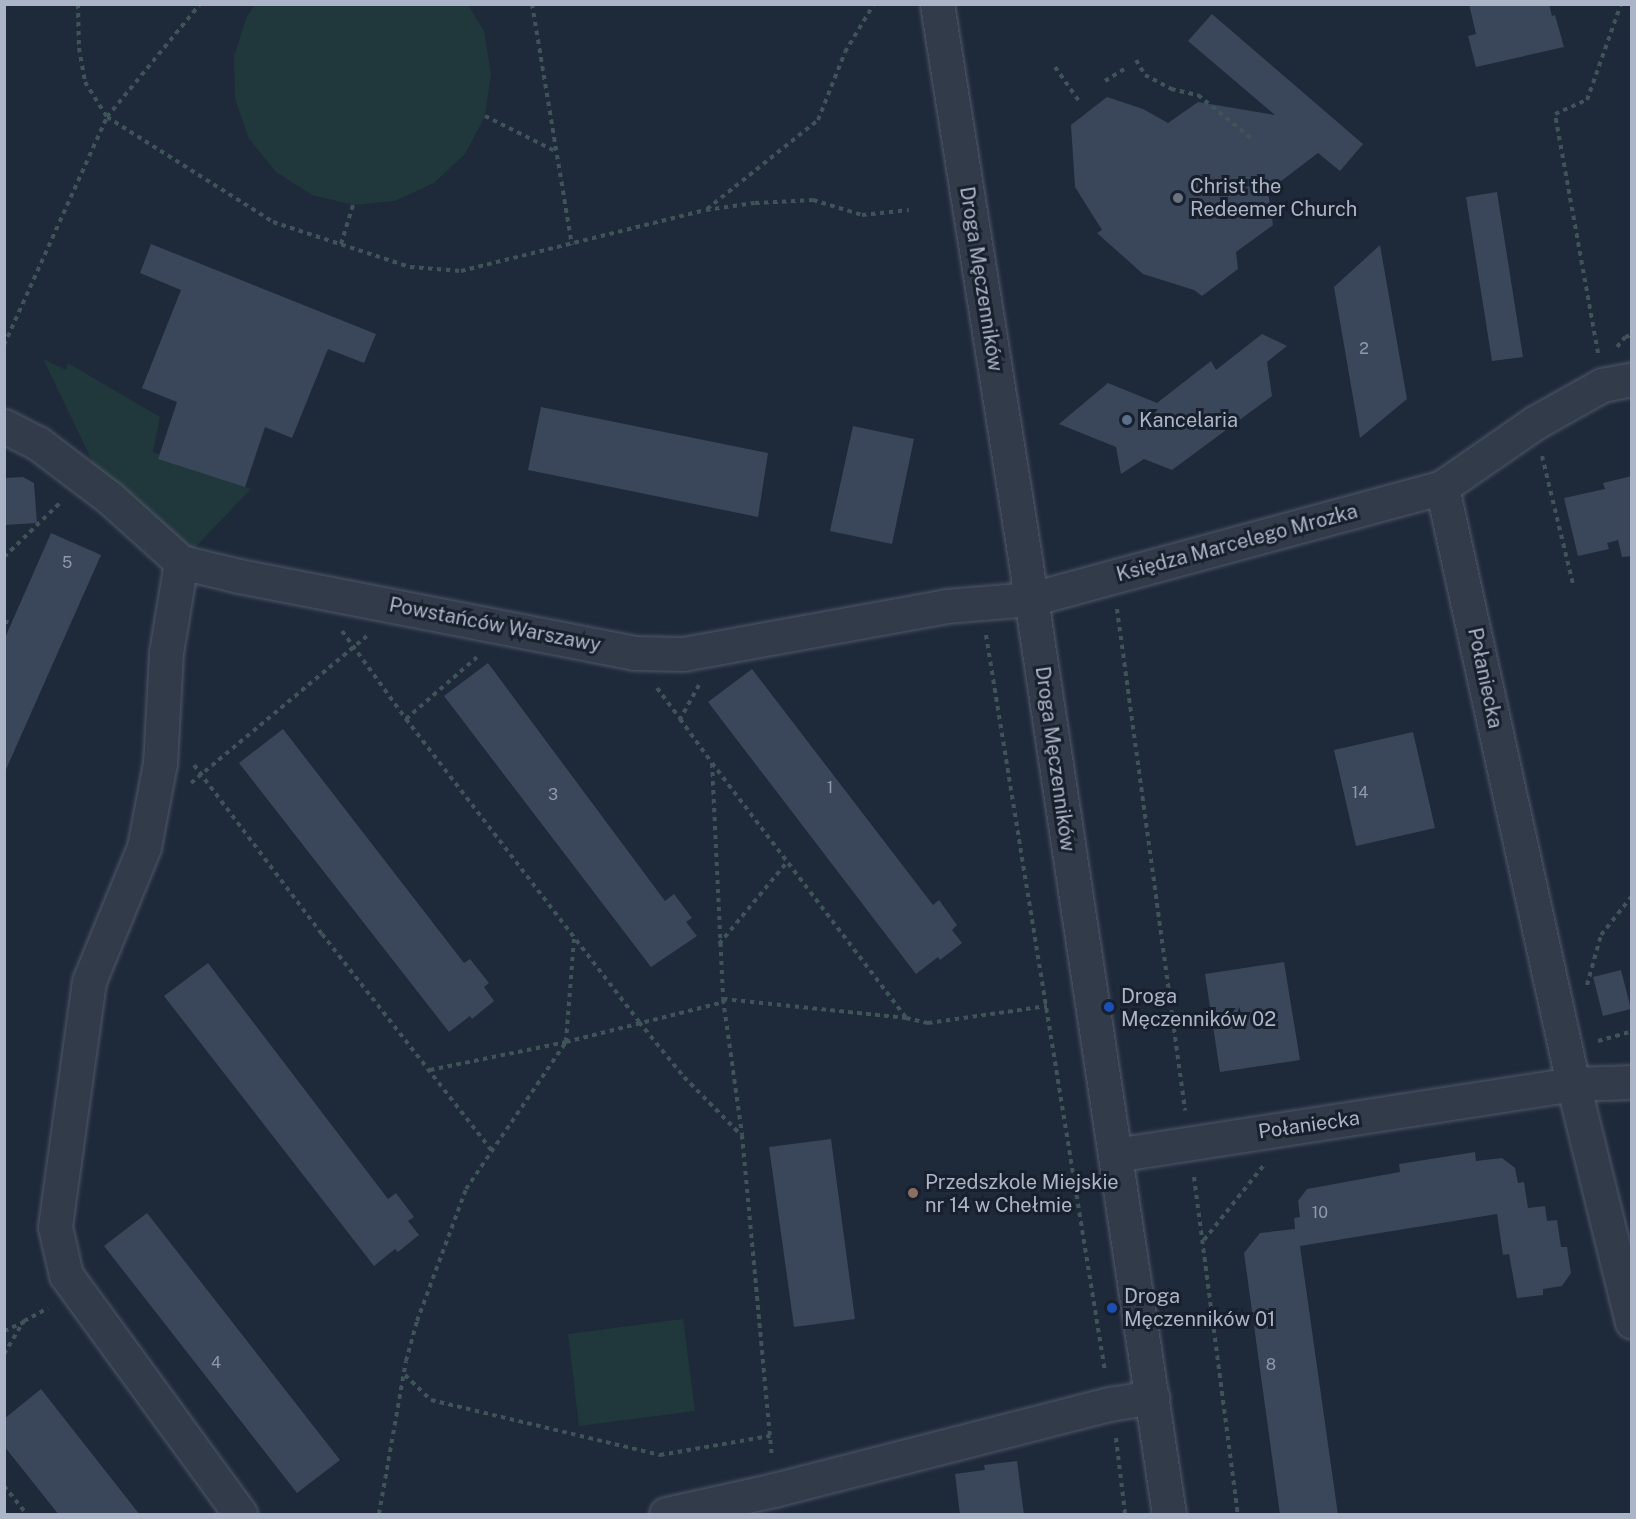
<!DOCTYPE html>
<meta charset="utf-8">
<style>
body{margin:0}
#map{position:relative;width:1636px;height:1519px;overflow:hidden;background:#1e293a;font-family:"Public Sans",sans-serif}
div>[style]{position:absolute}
.green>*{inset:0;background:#20373b}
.building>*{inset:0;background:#3a475a}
.path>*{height:4px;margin-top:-2px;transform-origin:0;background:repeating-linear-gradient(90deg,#3e5458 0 4.5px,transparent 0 9px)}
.roads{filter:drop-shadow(0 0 2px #505868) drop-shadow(0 0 2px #505868)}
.minor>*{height:33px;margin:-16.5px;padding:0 16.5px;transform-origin:16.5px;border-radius:16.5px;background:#323b4a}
.dots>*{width:16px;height:16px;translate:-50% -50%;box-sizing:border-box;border:3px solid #18202e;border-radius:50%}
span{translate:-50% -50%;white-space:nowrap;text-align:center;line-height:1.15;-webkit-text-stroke:6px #18202e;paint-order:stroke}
.number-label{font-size:16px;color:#909aac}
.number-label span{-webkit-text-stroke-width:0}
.poi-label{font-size:20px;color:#acb5c7}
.left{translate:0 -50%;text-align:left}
.street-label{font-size:20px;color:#acb5c7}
.frame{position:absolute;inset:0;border:6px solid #acb5c7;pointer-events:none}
</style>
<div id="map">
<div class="green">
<div style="clip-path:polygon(255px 5px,468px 5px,484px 31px,491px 74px,485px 116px,465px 154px,434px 183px,395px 201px,353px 205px,312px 195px,276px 172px,249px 139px,235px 99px,234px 56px,247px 16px)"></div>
<div style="clip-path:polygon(43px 359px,66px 370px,68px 363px,160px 417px,153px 452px,251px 489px,181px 562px,110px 498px)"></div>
<div style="clip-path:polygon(683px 1319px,695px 1411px,579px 1426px,568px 1334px)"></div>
</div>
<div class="building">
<div style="clip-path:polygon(1469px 4px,1549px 4px,1552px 16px,1555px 15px,1564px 47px,1476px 67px,1468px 36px,1476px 34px)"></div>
<div style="clip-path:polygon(1212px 14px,1363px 144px,1340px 171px,1318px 153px,1268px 191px,1273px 225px,1236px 252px,1238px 269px,1202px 296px,1194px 290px,1143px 274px,1097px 233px,1102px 230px,1075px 187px,1071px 125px,1107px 97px,1143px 109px,1168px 123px,1198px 102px,1275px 115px,1188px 41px)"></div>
<div style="clip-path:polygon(1497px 192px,1523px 357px,1492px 361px,1466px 197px)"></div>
<div style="clip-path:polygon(151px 244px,376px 334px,364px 363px,328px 349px,292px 438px,265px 427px,245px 487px,158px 459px,177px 402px,142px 388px,181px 290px,140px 273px)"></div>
<div style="clip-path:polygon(1380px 245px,1407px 399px,1360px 438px,1334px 287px)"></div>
<div style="clip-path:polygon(1262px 334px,1287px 346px,1267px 362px,1272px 396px,1172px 470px,1144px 459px,1121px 474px,1116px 447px,1059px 424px,1108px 383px,1157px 403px,1211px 361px,1216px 370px)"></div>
<div style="clip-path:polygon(541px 407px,768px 453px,758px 517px,528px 470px)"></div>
<div style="clip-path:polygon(853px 426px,914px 439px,892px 544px,830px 531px)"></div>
<div style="clip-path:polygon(1632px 476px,1632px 556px,1622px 557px,1618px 540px,1607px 543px,1609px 549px,1578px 556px,1564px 498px,1605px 489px,1603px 483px)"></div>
<div style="clip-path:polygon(23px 477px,34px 483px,37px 523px,4px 525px,4px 478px)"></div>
<div style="clip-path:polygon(51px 533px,101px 555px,4px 774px,4px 640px)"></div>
<div style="clip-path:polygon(488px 663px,665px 901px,674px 894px,692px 918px,686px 922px,697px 936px,651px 967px,444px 696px)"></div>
<div style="clip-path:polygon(752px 669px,933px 905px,939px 900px,957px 925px,952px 930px,962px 943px,940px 960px,938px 957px,916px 974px,708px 702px)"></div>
<div style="clip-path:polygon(283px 729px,464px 963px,470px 959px,489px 983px,484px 987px,494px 1001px,472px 1019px,470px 1016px,449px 1032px,239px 763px)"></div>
<div style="clip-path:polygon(1413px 732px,1435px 828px,1356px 846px,1334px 750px)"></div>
<div style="clip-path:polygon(1284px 962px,1300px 1060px,1220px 1072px,1205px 974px)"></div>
<div style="clip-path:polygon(208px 963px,388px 1199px,396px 1193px,414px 1217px,408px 1221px,419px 1235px,398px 1252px,395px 1249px,374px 1266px,164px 996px)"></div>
<div style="clip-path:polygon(1621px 970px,1631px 1009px,1603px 1016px,1593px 977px)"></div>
<div style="clip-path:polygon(831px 1139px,855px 1319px,794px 1327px,769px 1147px)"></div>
<div style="clip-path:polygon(1475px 1152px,1476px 1161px,1502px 1158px,1515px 1168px,1518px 1183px,1524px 1182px,1528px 1208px,1545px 1206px,1547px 1221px,1557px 1220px,1561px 1247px,1567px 1247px,1571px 1273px,1562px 1286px,1543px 1289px,1543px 1295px,1517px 1298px,1509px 1254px,1503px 1255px,1497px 1214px,1300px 1246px,1338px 1515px,1280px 1515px,1244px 1253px,1260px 1233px,1295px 1229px,1294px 1218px,1300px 1217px,1298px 1201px,1307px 1189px,1400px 1172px,1399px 1164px)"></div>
<div style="clip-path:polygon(147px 1213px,340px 1460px,297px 1493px,104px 1246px)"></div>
<div style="clip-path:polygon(41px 1389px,140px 1515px,59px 1515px,4px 1446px,4px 1419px)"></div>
<div style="clip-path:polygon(1017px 1461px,1024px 1515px,960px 1515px,955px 1474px,985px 1470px,984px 1465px)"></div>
</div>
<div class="path">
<div style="left:78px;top:4px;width:44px;rotate:88.7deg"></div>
<div style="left:79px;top:48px;width:35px;rotate:80deg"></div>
<div style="left:85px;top:82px;width:41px;rotate:57.8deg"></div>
<div style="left:107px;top:117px;width:196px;rotate:32.3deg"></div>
<div style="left:273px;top:222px;width:144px;rotate:18.2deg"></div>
<div style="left:410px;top:267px;width:51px;rotate:4.5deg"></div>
<div style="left:461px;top:271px;width:252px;rotate:-14deg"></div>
<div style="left:706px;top:210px;width:49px;rotate:-8.1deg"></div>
<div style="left:755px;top:203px;width:58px;rotate:-3deg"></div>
<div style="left:813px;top:200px;width:51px;rotate:17deg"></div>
<div style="left:862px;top:215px;width:47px;rotate:-6.1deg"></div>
<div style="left:532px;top:4px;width:244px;rotate:80.6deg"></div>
<div style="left:1136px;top:60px;width:17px;rotate:59deg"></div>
<div style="left:1145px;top:75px;width:30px;rotate:28deg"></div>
<div style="left:1171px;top:89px;width:28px;rotate:13deg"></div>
<div style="left:1198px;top:95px;width:70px;rotate:39.2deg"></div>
<div style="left:1055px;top:67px;width:42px;rotate:54.8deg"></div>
<div style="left:1105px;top:81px;width:25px;rotate:-32deg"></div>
<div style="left:485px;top:116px;width:80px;rotate:26.6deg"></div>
<div style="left:707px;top:209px;width:142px;rotate:-38.7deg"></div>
<div style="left:818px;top:120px;width:73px;rotate:-68.3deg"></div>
<div style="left:845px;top:52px;width:56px;rotate:-58.9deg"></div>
<div style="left:341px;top:244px;width:41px;rotate:-72.9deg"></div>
<div style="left:4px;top:345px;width:250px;rotate:-65.7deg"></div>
<div style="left:107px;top:117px;width:146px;rotate:-50.5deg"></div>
<div style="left:1617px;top:347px;width:13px;rotate:-51deg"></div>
<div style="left:1625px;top:337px;width:7px;rotate:-16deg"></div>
<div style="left:1598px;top:353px;width:243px;rotate:-100.2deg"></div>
<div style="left:1555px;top:114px;width:35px;rotate:-24deg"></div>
<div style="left:1587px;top:100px;width:102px;rotate:-70.5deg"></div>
<div style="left:1542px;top:456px;width:132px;rotate:76.4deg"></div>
<div style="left:4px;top:557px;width:81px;rotate:-44deg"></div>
<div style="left:1117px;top:609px;width:506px;rotate:82.27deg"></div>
<div style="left:4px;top:621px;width:9px;rotate:21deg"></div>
<div style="left:342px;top:631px;width:109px;rotate:54deg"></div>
<div style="left:406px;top:719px;width:382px;rotate:52.4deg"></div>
<div style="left:639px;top:1022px;width:71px;rotate:50.7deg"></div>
<div style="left:684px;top:1077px;width:81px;rotate:45.5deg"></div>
<div style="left:986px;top:635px;width:746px;rotate:80.82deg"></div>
<div style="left:699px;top:685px;width:39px;rotate:119deg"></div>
<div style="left:680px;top:719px;width:54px;rotate:54deg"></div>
<div style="left:712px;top:763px;width:236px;rotate:87.3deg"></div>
<div style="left:723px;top:999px;width:137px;rotate:82deg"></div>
<div style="left:742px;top:1135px;width:322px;rotate:84.7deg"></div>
<div style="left:657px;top:688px;width:39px;rotate:53deg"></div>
<div style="left:406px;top:719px;width:94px;rotate:-41.1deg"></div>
<div style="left:712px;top:763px;width:320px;rotate:52.7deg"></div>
<div style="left:194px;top:765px;width:212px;rotate:52.9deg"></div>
<div style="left:322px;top:934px;width:276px;rotate:51.9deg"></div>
<div style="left:191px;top:783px;width:229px;rotate:-39.9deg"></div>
<div style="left:719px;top:944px;width:107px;rotate:-50.3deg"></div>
<div style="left:1587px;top:985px;width:52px;rotate:-74.4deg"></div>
<div style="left:1601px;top:935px;width:50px;rotate:-51.5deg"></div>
<div style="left:723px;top:999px;width:184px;rotate:5.9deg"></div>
<div style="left:906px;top:1018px;width:23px;rotate:13deg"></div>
<div style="left:928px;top:1023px;width:120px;rotate:-8.1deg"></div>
<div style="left:1598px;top:1041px;width:35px;rotate:-16deg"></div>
<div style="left:430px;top:1070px;width:139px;rotate:-11.6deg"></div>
<div style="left:566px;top:1042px;width:104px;rotate:-85.6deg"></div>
<div style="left:1194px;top:1177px;width:340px;rotate:82.6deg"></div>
<div style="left:1204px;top:1240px;width:95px;rotate:-51.4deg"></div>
<div style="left:4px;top:1331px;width:22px;rotate:-24deg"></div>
<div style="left:4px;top:1354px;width:39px;rotate:-59deg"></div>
<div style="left:24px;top:1321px;width:27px;rotate:-28deg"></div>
<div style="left:405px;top:1375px;width:36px;rotate:44deg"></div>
<div style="left:431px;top:1400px;width:236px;rotate:13.5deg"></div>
<div style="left:660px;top:1455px;width:112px;rotate:-9.8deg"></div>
<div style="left:1116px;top:1438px;width:77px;rotate:83.2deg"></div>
<div style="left:4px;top:1486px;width:36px;rotate:51deg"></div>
<div style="left:379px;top:1514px;width:155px;rotate:-80deg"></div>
<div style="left:406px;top:1361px;width:41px;rotate:-74.6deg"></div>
<div style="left:417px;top:1321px;width:141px;rotate:-69.6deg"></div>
<div style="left:466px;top:1189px;width:178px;rotate:-55.8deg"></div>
<div style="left:566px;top:1042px;width:163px;rotate:-14.2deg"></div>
</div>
<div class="roads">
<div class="minor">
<div style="left:937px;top:4px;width:555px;rotate:80.98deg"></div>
<div style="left:1024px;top:552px;width:973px;rotate:81.43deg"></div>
<div style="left:4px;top:426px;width:39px;rotate:27deg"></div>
<div style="left:39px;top:444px;width:89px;rotate:37.3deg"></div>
<div style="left:110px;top:498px;width:96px;rotate:42deg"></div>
<div style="left:181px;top:562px;width:60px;rotate:13.6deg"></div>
<div style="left:239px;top:576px;width:402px;rotate:11deg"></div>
<div style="left:634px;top:653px;width:49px;rotate:1.2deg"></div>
<div style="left:683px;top:654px;width:267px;rotate:-10.3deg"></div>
<div style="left:946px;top:606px;width:85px;rotate:-4.7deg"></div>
<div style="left:1031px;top:599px;width:426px;rotate:-15.2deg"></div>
<div style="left:1442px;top:487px;width:114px;rotate:-34.7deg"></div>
<div style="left:1536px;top:422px;width:76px;rotate:-29.3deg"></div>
<div style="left:1602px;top:385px;width:31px;rotate:-11deg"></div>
<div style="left:1442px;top:487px;width:611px;rotate:77.62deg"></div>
<div style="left:1573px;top:1084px;width:245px;rotate:76.1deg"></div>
<div style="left:181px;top:562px;width:92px;rotate:99.4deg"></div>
<div style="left:166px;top:653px;width:110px;rotate:93.1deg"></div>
<div style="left:160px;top:763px;width:86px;rotate:100.8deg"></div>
<div style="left:144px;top:847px;width:145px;rotate:112.3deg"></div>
<div style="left:89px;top:981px;width:248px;rotate:97.9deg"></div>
<div style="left:55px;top:1227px;width:49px;rotate:77.1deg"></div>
<div style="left:66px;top:1275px;width:296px;rotate:53.9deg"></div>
<div style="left:1115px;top:1155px;width:463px;rotate:-8.8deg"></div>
<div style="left:1573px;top:1084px;width:59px;rotate:-1.9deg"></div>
<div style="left:666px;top:1514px;width:111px;rotate:-12.5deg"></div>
<div style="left:774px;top:1490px;width:347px;rotate:-14.4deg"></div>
<div style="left:1110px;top:1404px;width:43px;rotate:-9.5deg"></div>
</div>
</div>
<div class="dots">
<div style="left:1178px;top:198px;background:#6b7280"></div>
<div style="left:1127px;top:420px;background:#5c6f8a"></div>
<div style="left:1109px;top:1007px;background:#1a4fb4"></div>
<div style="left:913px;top:1193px;background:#8d6e63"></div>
<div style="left:1112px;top:1308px;background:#1a4fb4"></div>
</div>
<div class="number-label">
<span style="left:1364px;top:349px">2</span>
<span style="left:67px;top:563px">5</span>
<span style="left:830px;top:788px">1</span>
<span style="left:1360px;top:793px">14</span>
<span style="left:553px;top:795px">3</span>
<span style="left:1320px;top:1213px">10</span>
<span style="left:216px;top:1363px">4</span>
<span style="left:1271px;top:1365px">8</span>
</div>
<div class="poi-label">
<span class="left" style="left:1190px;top:198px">Christ the<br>Redeemer Church</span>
<span class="left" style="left:1139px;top:420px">Kancelaria</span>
<span class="left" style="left:1121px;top:1008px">Droga<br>Męczenników 02</span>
<span class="left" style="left:925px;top:1194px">Przedszkole Miejskie<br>nr 14 w Chełmie</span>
<span class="left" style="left:1124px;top:1308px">Droga<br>Męczenników 01</span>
</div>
<div class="street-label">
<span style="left:981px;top:279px;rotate:81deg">Droga Męczenników</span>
<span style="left:1237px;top:543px;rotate:-15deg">Księdza Marcelego Mrozka</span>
<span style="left:495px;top:625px;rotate:11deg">Powstańców Warszawy</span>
<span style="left:1485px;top:678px;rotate:78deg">Połaniecka</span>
<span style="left:1055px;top:759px;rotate:82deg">Droga Męczenników</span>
<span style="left:1309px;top:1125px;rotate:-8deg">Połaniecka</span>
</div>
<div class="frame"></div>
</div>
